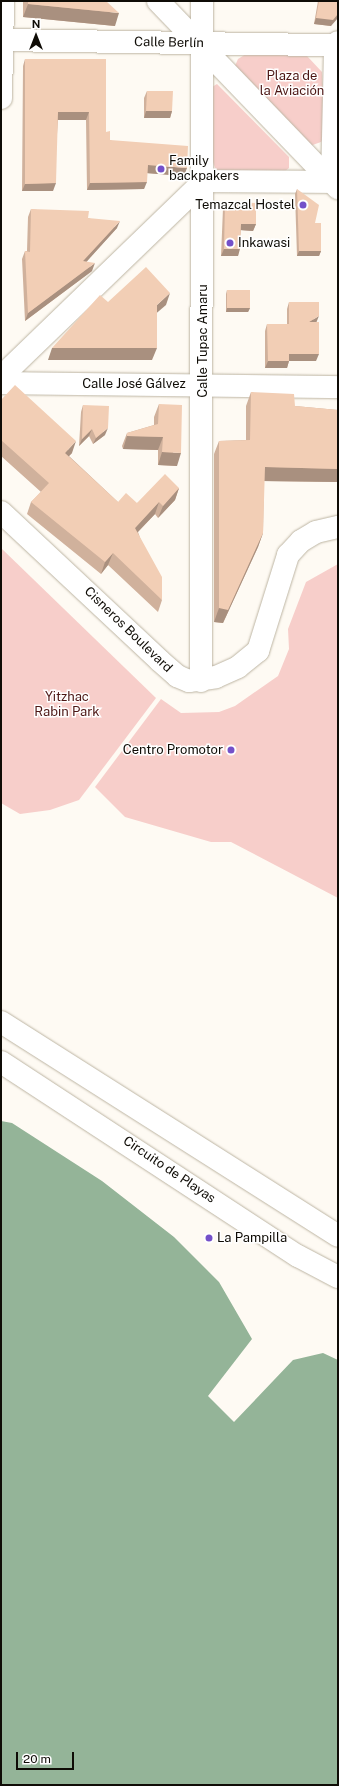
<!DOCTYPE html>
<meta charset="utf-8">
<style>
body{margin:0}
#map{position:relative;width:339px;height:1786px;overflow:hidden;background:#fefaf3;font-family:"Public Sans",sans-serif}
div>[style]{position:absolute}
.green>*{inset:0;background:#f7ceca}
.water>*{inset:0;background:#94b498}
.roads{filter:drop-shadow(0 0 1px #bdb5a3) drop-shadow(0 0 1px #bdb5a3)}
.minor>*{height:22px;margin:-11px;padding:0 11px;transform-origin:11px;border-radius:11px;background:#fff}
.major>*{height:22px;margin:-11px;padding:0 11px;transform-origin:11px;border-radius:11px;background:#fff}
.highway>*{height:22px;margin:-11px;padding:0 11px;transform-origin:11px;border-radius:11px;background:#fff}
.wall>*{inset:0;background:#d0b19c}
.shaded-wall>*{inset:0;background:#a9907f}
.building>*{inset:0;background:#f2ceb5}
.dots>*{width:11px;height:11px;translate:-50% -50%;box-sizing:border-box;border:2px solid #fff;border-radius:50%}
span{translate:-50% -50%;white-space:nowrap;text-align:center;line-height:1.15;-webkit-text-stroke:3px #fff;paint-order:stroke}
.street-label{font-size:13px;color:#0f0c06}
.park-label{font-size:13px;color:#4c1614}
.poi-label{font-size:13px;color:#0f0c06}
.left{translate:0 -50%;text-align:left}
.right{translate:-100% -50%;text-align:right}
.frame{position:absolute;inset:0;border:2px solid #0f0c06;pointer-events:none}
.north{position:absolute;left:16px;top:16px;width:40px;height:40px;-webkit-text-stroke:3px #fff;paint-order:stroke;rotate:0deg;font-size:11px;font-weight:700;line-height:16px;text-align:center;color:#0f0c06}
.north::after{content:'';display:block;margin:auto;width:14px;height:18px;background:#0f0c06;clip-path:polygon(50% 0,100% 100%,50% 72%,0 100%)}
.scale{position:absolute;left:16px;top:1752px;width:58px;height:18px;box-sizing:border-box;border:2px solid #0f0c06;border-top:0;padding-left:5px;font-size:12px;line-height:14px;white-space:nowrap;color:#0f0c06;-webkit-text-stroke:3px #fff;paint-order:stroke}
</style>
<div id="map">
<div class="green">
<div style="clip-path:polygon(246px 54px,307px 56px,322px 72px,325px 137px,321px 142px,307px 147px,234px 68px,238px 59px)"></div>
<div style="clip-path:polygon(217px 84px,289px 157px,289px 168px,284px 172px,220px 172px,215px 168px,211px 156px,212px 87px)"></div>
<div style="clip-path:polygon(1px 548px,156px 698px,79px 800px,50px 810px,20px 814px,1px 803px)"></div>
<div style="clip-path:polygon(338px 564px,338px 898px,231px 842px,211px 842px,125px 817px,95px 787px,161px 699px,181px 713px,219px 712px,235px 706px,278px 676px,289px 649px,288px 629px,306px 582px)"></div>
</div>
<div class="water">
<div style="clip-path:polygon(1px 1121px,12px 1123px,102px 1181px,174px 1237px,219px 1282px,252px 1339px,208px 1396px,234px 1422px,293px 1360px,323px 1353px,338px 1360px,338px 1785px,1px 1785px)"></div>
</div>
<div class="roads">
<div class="minor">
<div style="left:1px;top:40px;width:337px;rotate:0.9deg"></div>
<div style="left:1px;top:98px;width:97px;rotate:-88.8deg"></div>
<div style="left:1px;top:377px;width:282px;rotate:-44deg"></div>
<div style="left:204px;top:181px;width:128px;rotate:0.4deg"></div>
<div style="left:332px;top:182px;width:137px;rotate:-88.7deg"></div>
<div style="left:335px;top:45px;width:4px;rotate:-45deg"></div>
<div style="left:1px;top:383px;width:337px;rotate:0.7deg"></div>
<div style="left:1px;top:512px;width:218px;rotate:43.1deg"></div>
<div style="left:160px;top:661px;width:23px;rotate:41deg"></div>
<div style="left:177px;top:676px;width:13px;rotate:23deg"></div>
<div style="left:189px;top:681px;width:27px;rotate:-8deg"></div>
<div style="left:216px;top:677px;width:24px;rotate:-24deg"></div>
<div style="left:238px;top:667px;width:26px;rotate:-39deg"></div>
<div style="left:258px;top:651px;width:101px;rotate:-72.6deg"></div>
<div style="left:288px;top:555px;width:19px;rotate:-47deg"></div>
<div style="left:301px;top:541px;width:17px;rotate:-31deg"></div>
<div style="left:316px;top:532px;width:23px;rotate:-13deg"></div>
<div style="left:201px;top:681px;width:680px;rotate:-89.92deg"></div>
</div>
<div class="major">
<div style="left:158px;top:1px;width:260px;rotate:46.1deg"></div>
</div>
<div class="highway">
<div style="left:1px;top:1022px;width:399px;rotate:32.4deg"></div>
<div style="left:1px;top:1062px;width:355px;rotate:33.2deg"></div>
<div style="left:298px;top:1256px;width:45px;rotate:27.7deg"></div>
</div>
</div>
<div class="wall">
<div style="clip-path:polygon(23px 1px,106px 1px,115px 26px,23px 17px)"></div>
<div style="clip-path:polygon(318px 1px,338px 1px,331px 26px,314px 24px)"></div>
<div style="clip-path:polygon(25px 59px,106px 59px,106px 132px,110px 140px,184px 176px,147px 173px,144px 189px,87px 190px,86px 120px,58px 120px,53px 191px,22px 191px,23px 66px)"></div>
<div style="clip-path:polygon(147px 91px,172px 111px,170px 118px,144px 118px,144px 98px)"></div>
<div style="clip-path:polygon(297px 189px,315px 223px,321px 251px,319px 256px,297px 256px,295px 194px)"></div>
<div style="clip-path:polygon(225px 202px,256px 224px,253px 231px,241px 230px,238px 256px,221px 256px,223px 208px)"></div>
<div style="clip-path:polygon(31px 209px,88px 218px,117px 228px,86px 262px,92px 271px,25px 321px,22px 259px,25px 251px,27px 251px,28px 217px)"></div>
<div style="clip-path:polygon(227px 290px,250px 308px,248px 312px,226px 312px,226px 294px)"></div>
<div style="clip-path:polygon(289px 302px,317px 322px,316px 361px,289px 361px,287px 368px,265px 368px,265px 331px,267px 324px,287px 324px,287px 309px)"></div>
<div style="clip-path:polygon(251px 392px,295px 406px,338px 410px,338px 482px,264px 481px,263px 533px,258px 547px,223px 623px,214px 622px,214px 454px,219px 441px,246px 440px,246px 406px)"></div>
<div style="clip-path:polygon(1px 400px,72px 453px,69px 456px,118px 502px,137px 503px,179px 488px,175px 500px,158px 518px,155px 514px,138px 532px,162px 600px,158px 612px,108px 565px,101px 574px,27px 514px,31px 502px,41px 492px,1px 456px)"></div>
<div style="clip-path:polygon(159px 404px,177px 466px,158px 465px,158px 450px,123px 449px,122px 446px,127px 433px,154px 425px,154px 417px)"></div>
<div style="clip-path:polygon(83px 405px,105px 435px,93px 444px,89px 436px,79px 446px,81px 412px)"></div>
</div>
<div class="shaded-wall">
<div style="clip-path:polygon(28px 4px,119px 13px,115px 26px,23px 17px)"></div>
<div style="clip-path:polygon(338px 14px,338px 18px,331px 26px,314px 24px,316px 18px)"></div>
<div style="clip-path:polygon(146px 111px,172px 111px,170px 118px,144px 118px)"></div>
<div style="clip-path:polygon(58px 112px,89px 112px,86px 120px,56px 120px)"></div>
<div style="clip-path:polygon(148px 165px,187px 168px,184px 176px,145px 173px)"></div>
<div style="clip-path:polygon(147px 182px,144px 189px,87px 190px,90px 183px)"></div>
<div style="clip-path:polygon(56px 183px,53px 191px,22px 191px,25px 184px)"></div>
<div style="clip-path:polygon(120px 221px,117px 228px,80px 269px,83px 261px)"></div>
<div style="clip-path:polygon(241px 224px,256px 224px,253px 231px,239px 230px)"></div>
<div style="clip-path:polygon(224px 249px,240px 249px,238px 256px,221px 256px)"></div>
<div style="clip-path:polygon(299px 251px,321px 251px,319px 256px,297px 256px)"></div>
<div style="clip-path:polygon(95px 263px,92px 271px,25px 321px,28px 313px)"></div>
<div style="clip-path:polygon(170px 293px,166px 305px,152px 317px,157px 305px)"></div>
<div style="clip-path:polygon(227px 308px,250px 308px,248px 312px,226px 312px)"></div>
<div style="clip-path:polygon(319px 316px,316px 323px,309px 322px)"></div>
<div style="clip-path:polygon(52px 348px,157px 348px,152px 360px,48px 360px)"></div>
<div style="clip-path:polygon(289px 354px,319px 354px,316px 361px,287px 361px)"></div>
<div style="clip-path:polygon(268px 361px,289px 361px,287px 368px,265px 368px)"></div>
<div style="clip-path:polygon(108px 428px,105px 435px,93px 444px,96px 438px)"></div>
<div style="clip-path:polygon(92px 429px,89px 436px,79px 446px,82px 439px)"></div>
<div style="clip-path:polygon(127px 436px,163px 437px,158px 450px,123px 449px)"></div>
<div style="clip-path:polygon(76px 441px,72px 453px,60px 465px,65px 453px)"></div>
<div style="clip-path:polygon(162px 452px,181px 453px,177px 466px,158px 465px)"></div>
<div style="clip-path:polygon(265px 467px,338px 469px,338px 482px,260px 481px)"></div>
<div style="clip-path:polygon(179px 488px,175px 500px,158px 518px,163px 506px)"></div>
<div style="clip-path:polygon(159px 502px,155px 514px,131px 539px,135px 528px)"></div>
<div style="clip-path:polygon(263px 533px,258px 547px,223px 623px,214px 622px,219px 608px)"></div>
<div style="clip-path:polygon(113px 553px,108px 565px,101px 574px,105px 562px)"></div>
</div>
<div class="building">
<div style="clip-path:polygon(28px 1px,106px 1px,119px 13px,28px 4px)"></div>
<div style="clip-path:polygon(319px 1px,338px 1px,338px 14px,333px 20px,316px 18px)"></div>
<div style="clip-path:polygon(25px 59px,106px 59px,106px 132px,110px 131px,110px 140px,188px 146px,187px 168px,148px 165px,147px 182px,90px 183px,89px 112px,58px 112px,56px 183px,25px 184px)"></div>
<div style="clip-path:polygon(147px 91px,173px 91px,172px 111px,146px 111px)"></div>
<div style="clip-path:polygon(297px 189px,319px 205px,315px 223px,321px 223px,321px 251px,299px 251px)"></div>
<div style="clip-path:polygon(225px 202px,256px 203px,256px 224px,241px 224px,240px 249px,224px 249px)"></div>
<div style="clip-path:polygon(31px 209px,89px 211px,88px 218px,120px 221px,83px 261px,95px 263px,28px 313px,25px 251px,30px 252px)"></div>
<div style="clip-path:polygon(146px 267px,170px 293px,157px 305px,157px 348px,52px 348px,100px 295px,108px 302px)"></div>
<div style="clip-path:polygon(227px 290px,250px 290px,250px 308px,227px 308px)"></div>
<div style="clip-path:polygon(289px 302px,319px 302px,319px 316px,309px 322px,319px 322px,319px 354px,289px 354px,289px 361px,268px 361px,267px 324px,289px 324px)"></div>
<div style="clip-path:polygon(15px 385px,76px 441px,65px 453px,118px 502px,126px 493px,137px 503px,165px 474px,179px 488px,163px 506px,159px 502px,135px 528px,162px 577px,162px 600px,113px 553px,105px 562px,31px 502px,49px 483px,1px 440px,1px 400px)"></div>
<div style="clip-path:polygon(251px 392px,294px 394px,295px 406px,338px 410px,338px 469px,265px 467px,263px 533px,228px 610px,219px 608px,219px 441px,250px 440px)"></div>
<div style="clip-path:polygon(159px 404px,182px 405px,181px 453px,162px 452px,163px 437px,127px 436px,127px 433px,158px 424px)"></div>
<div style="clip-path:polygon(83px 405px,109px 406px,108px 428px,96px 438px,92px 429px,82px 439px)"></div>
</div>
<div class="dots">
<div style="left:161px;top:169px;background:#7450c9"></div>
<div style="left:303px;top:205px;background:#7450c9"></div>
<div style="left:230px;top:243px;background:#7450c9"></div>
<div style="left:231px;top:750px;background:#7450c9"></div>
<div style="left:209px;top:1238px;background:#7450c9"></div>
</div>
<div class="street-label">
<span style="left:169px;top:43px;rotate:1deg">Calle Berlín</span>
<span style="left:203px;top:341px;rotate:-90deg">Calle Tupac Amaru</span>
<span style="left:134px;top:384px">Calle José Gálvez</span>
<span style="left:128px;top:630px;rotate:44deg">Cisneros Boulevard</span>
<span style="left:169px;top:1170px;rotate:34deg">Circuito de Playas</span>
</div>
<div class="park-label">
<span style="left:292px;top:84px">Plaza de<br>la Aviación</span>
<span style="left:67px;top:705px">Yitzhac<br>Rabin Park</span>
</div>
<div class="poi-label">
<span class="left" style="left:169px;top:169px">Family<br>backpakers</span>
<span class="right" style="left:295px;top:205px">Temazcal Hostel</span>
<span class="left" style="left:238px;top:243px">Inkawasi</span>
<span class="right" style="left:223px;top:750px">Centro Promotor</span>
<span class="left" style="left:217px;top:1238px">La Pampilla</span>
</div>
<div class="frame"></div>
<div class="north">N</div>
<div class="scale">20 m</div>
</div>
